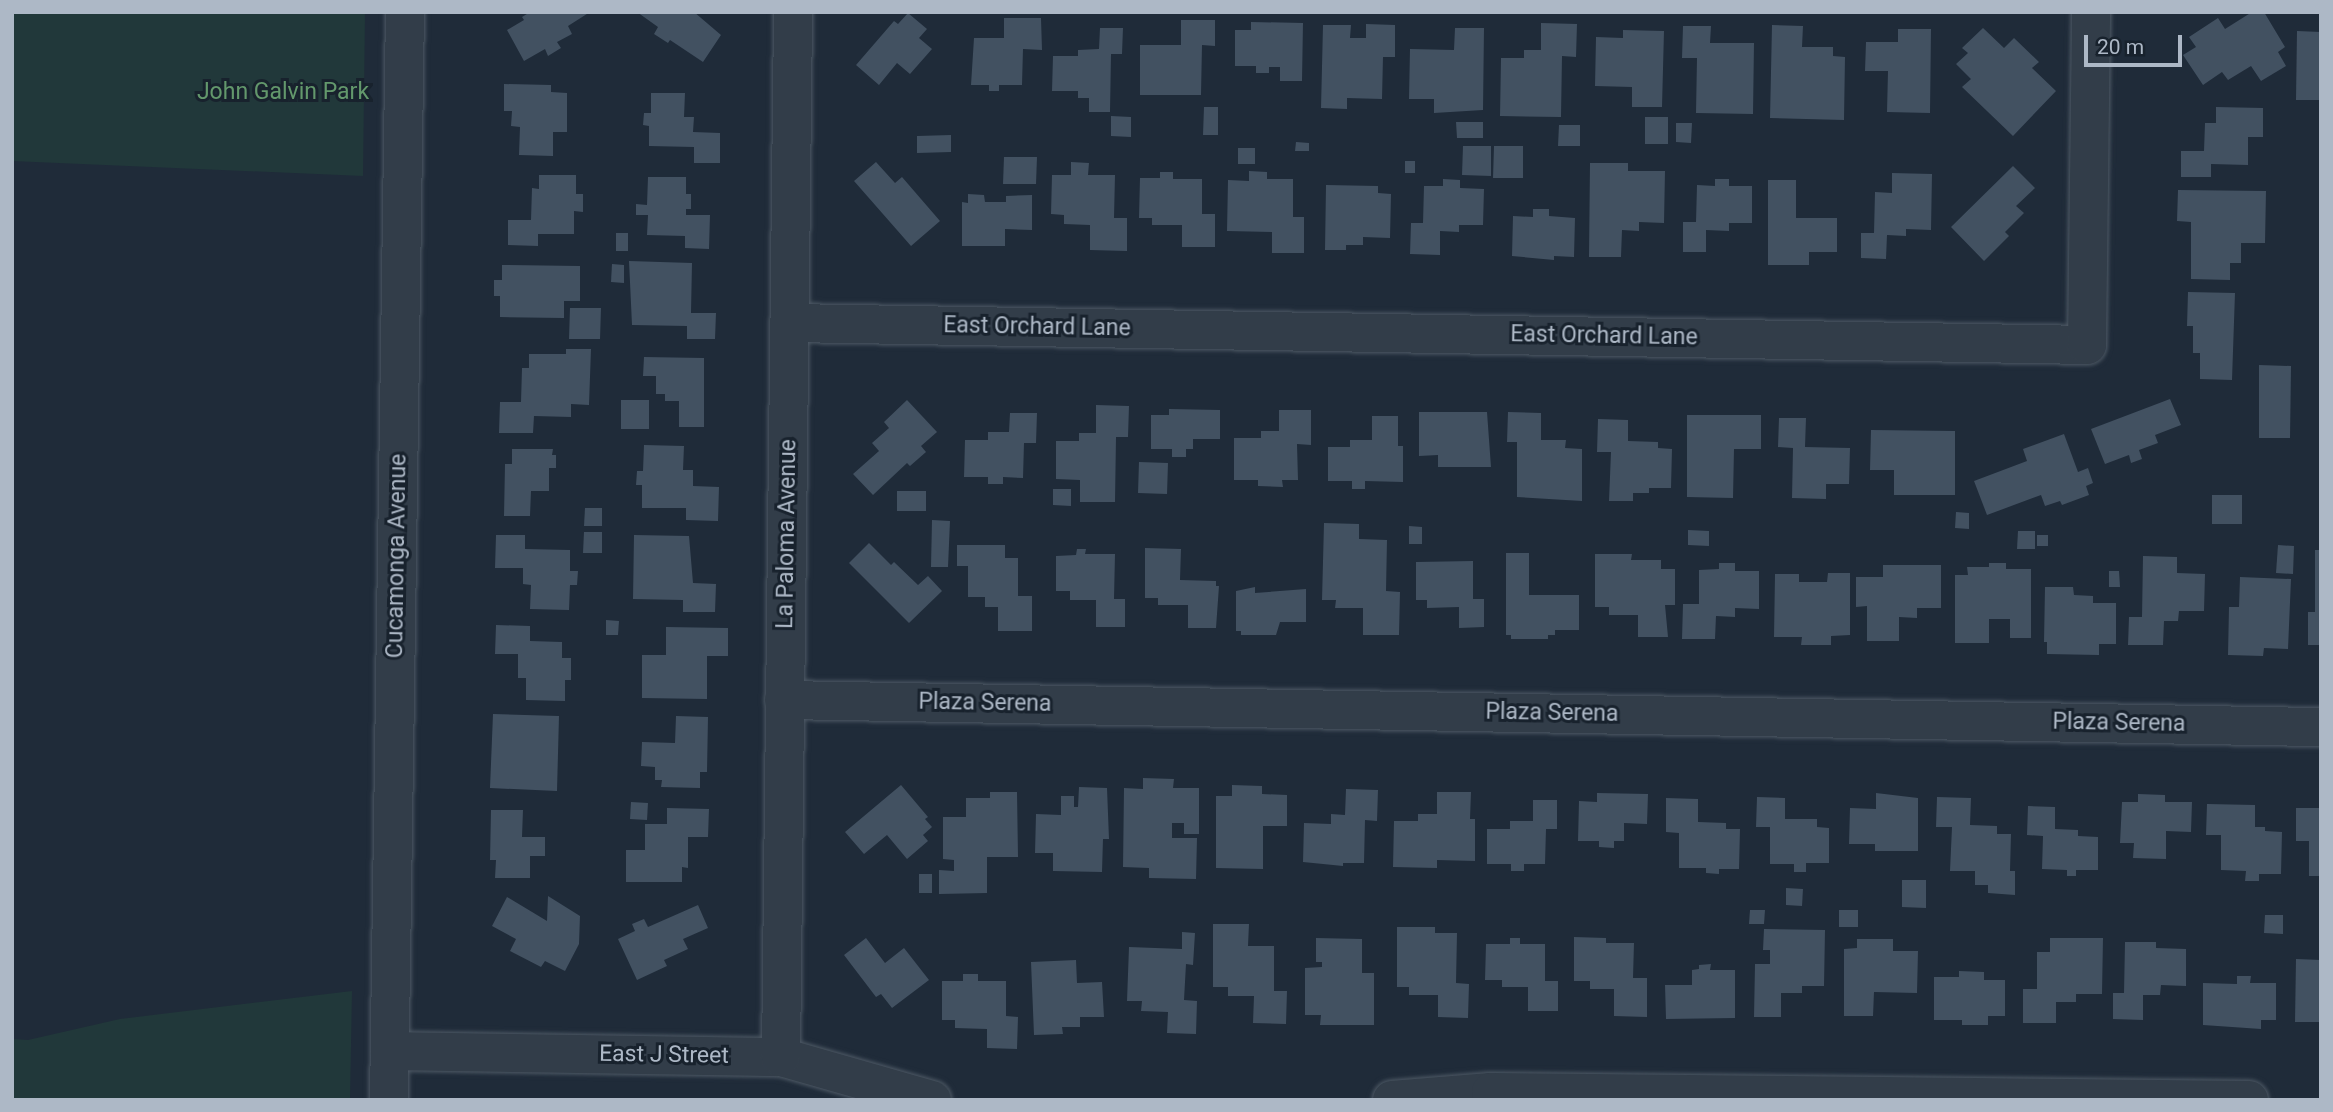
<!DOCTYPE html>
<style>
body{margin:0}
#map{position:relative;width:2333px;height:1112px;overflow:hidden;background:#1f2b39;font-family:Roboto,sans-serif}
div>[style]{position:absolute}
.green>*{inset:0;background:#21383a}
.building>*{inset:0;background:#425161}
.roads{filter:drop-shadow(0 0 2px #4d5864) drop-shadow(0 0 2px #4d5864)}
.minor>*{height:38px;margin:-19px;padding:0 19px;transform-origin:19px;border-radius:19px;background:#323d49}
span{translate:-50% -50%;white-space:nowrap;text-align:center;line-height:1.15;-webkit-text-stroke:6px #18222d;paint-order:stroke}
.park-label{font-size:23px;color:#63986c}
.street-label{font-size:23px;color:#adb8c6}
.frame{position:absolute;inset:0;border:14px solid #adb8c6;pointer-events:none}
.scale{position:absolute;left:2084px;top:35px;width:98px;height:32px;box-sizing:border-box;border:4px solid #adb8c6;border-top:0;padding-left:9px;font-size:21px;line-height:24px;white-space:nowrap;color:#adb8c6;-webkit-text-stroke:5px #18222d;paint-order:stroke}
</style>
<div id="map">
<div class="green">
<div style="clip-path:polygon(12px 12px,365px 12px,363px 176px,12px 161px)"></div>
<div style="clip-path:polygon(352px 991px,350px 1100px,12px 1100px,12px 1039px,28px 1040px,120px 1019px)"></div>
</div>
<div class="building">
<div style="clip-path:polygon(530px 12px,590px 12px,568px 26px,572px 34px,557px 42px,561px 48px,548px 56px,545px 49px,524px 61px,507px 30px,524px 20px,522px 17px)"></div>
<div style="clip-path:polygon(637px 12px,694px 12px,721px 35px,703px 62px,670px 40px,668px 43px,654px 34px,658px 27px)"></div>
<div style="clip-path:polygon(2252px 12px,2264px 12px,2285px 47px,2278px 52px,2286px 66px,2261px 81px,2251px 66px,2228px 80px,2222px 72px,2203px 85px,2183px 55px,2196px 47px,2189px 37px,2218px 18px,2225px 29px)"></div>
<div style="clip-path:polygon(908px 13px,927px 29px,919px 38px,932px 49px,910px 74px,897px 63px,879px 85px,856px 65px,894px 21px,898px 24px)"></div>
<div style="clip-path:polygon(1004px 18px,1041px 18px,1042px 50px,1023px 49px,1022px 85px,999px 85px,999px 91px,989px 91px,989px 85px,971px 85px,974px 38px,1004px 38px)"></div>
<div style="clip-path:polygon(1181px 20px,1215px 20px,1215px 46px,1202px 45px,1201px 95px,1140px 95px,1140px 45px,1181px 45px)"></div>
<div style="clip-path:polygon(1251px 22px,1303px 23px,1302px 81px,1280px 81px,1280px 67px,1269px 67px,1269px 73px,1256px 73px,1256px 66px,1235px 66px,1235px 30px,1251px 30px)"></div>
<div style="clip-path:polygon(1541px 23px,1577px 24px,1576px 57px,1562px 56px,1561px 117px,1500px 116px,1501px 58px,1524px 58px,1524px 50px,1541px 50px)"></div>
<div style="clip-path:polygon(1366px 24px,1395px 25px,1395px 57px,1383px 57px,1382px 99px,1347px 98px,1347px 109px,1321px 108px,1323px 25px,1351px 25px,1350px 38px,1366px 38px)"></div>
<div style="clip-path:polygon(1772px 25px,1803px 26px,1802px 47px,1833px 47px,1833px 56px,1845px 57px,1844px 120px,1770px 118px)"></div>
<div style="clip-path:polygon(1683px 26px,1711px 26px,1710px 43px,1754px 43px,1753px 114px,1696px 113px,1697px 58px,1682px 58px)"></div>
<div style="clip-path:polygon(1100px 28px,1123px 28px,1122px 54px,1111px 54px,1110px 112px,1089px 112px,1089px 98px,1078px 98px,1078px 91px,1052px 91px,1053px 56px,1078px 56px,1078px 50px,1099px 49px)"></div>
<div style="clip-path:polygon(1455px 28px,1484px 28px,1483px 110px,1434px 113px,1434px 99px,1409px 99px,1410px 49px,1454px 50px)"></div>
<div style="clip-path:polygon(1983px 28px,2004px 48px,2014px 38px,2039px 62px,2032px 68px,2056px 91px,2013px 136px,1962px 87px,1971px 79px,1956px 64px,1968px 53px,1962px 48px)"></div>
<div style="clip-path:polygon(1898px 29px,1931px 29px,1930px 113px,1887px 112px,1888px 71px,1865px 71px,1866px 42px,1898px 42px)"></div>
<div style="clip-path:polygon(1623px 30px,1664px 31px,1662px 107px,1632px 107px,1632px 87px,1595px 86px,1596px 37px,1623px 38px)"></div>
<div style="clip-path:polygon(2297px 31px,2321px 32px,2320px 100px,2296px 100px)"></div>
<div style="clip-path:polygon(504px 84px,551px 85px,551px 92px,567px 93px,567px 132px,553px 132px,553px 156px,519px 155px,520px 127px,511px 126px,512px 111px,504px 111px)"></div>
<div style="clip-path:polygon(651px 93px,685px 93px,684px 117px,694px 117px,693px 132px,720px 133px,720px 163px,694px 163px,694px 147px,649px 146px,649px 126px,643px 125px,644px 113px,651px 113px)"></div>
<div style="clip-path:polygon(1204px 107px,1218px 107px,1218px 135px,1203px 135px)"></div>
<div style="clip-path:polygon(2216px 107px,2263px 108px,2263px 137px,2248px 137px,2248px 165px,2211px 164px,2211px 177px,2181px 177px,2181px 151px,2204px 151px,2205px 123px,2216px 123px)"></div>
<div style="clip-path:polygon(1111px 116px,1131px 117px,1131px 137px,1111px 136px)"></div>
<div style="clip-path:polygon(1645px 117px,1668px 117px,1668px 144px,1645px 144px)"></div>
<div style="clip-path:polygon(1456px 122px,1483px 122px,1483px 138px,1457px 138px)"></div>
<div style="clip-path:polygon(1676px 123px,1692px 123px,1691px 143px,1676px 142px)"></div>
<div style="clip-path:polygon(1559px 125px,1580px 125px,1580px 146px,1558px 146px)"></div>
<div style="clip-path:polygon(951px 135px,951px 152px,917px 153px,917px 136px)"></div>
<div style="clip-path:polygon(1296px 142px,1309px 143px,1309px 151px,1295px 151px)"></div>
<div style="clip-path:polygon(1463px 146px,1491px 146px,1491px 176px,1462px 175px)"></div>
<div style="clip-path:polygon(1494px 146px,1523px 146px,1523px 178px,1493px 178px)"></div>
<div style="clip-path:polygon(1238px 148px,1255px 148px,1255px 164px,1238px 164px)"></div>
<div style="clip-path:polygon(1004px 157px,1037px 157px,1036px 184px,1003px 184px)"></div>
<div style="clip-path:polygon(1405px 161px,1415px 161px,1415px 173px,1405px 173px)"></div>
<div style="clip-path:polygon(876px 162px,895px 183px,902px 177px,940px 221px,911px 246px,854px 181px)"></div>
<div style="clip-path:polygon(1071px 162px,1089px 163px,1088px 175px,1115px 175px,1114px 218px,1127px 218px,1127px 251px,1090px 250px,1090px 225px,1064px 224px,1064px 215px,1051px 214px,1052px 175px,1071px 175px)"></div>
<div style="clip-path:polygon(1590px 163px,1628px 163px,1628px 171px,1665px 171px,1664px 223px,1639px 222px,1639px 231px,1622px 230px,1621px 257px,1589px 257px)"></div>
<div style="clip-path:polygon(2013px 166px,2035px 188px,2016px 206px,2024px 213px,2005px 232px,2009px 236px,1984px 261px,1951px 227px)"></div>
<div style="clip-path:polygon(1249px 171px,1267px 172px,1267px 179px,1293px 179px,1293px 217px,1304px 217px,1304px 253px,1272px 253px,1272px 232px,1227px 231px,1228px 180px,1249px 181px)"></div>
<div style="clip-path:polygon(1160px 172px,1173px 172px,1173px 179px,1202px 179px,1202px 214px,1215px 214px,1215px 247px,1182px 247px,1182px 225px,1152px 225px,1152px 218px,1139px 218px,1140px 178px,1160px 178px)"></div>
<div style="clip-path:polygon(1892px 173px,1932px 174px,1931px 230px,1906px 229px,1906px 236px,1887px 235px,1886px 259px,1861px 258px,1861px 233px,1874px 233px,1875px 192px,1892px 193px)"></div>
<div style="clip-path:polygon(539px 175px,576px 175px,576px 194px,583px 194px,583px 212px,574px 211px,574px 234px,538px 234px,538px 246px,508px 245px,508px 220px,531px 220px,532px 188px,539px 189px)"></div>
<div style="clip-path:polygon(648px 177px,686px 177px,686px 194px,691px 194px,691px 209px,686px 209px,686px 215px,710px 215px,709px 249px,685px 248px,685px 236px,647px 235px,648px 215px,636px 215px,636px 204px,647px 205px)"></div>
<div style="clip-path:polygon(1443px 179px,1460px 180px,1460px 188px,1484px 189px,1483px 225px,1459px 225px,1459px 232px,1440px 231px,1440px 255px,1410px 254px,1411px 223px,1423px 223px,1424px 186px,1443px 186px)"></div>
<div style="clip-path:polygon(1715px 179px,1729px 179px,1729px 186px,1752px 186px,1752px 223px,1729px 223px,1729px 231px,1706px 230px,1706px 252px,1683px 252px,1683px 222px,1696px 222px,1697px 185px,1715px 186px)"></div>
<div style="clip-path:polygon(1768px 180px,1796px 180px,1796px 218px,1837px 218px,1837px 252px,1809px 252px,1809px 265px,1768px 265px)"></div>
<div style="clip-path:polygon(1326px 185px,1378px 186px,1378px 193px,1391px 194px,1390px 238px,1363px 237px,1363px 245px,1346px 245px,1346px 250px,1325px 250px)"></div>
<div style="clip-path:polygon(2178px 190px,2266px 191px,2265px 243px,2241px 243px,2241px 263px,2230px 263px,2230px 280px,2191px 279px,2191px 222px,2177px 221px)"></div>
<div style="clip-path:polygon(968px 194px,984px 195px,985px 202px,1006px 202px,1006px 196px,1032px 195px,1032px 230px,1005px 229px,1005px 246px,962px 246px,962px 202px,968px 203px)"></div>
<div style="clip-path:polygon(1533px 209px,1549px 209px,1549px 216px,1575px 218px,1574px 257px,1554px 256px,1554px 260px,1512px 256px,1513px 216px,1533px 217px)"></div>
<div style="clip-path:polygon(616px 233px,628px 233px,628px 251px,616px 251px)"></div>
<div style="clip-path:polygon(629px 261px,692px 263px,691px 313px,716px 313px,715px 339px,687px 339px,687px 326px,632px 325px)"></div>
<div style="clip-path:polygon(612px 264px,624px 265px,624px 283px,611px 282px)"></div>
<div style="clip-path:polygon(502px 265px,580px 266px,580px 301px,564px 301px,564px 318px,500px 317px,500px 296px,494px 296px,494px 280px,502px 280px)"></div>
<div style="clip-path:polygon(2188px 292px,2235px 293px,2232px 380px,2200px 379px,2200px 353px,2193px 353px,2193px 326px,2187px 326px)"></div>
<div style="clip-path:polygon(570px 308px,601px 308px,600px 339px,569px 339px)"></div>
<div style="clip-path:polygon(566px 349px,591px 349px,589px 405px,571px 404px,571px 417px,534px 416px,533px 433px,499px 433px,500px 402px,521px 402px,522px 368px,529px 368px,529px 354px,566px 354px)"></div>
<div style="clip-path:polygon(644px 357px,704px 358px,704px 427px,679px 427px,679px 401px,665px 401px,665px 394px,656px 394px,656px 376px,643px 376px)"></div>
<div style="clip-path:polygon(2259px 365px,2291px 366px,2290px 438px,2259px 438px)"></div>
<div style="clip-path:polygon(2170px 399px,2181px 425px,2155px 435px,2158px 443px,2139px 450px,2142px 459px,2131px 463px,2129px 455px,2105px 464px,2091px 429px)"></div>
<div style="clip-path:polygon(621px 400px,649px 400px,649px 429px,621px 429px)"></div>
<div style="clip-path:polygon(907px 400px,937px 432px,921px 446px,926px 452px,910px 466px,907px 463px,873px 495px,853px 474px,879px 451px,872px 443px,889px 428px,884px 422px)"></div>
<div style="clip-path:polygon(1096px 405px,1129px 406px,1128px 437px,1116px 437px,1115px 502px,1080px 502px,1080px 480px,1056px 479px,1056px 441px,1079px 441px,1079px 433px,1096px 433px)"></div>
<div style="clip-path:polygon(1169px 409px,1220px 410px,1220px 439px,1193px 439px,1193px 449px,1186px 449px,1186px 457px,1172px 457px,1172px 449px,1151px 449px,1151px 415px,1169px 415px)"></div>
<div style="clip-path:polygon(1279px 410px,1311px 410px,1311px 445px,1297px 444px,1298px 480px,1282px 480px,1283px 487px,1258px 486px,1258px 480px,1234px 480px,1234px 438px,1261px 438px,1261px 431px,1279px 431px)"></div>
<div style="clip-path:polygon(1419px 412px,1487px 412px,1491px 467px,1438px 467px,1438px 455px,1419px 456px)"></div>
<div style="clip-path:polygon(1508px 412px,1541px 413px,1541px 440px,1566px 440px,1565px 448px,1582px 449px,1582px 501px,1517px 497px,1517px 442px,1507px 442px)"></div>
<div style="clip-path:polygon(1010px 413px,1037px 413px,1036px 443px,1024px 443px,1023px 478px,1003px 477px,1003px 484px,988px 484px,988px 477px,964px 477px,965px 440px,988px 440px,988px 432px,1009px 432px)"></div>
<div style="clip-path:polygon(1687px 415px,1761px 415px,1761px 449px,1734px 449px,1733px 498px,1687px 497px)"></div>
<div style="clip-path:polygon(1372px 416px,1398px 416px,1398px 446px,1403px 446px,1403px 482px,1365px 481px,1365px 489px,1352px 489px,1352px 481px,1328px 481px,1328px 447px,1350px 447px,1350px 440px,1372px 440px)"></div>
<div style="clip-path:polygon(1779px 418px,1806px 418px,1805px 447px,1850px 448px,1849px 484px,1826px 484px,1826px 499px,1792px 498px,1793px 448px,1778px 447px)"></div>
<div style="clip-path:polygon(1598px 419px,1628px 420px,1628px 441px,1658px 442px,1658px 448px,1672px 449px,1671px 488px,1649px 488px,1649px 493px,1633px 493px,1633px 501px,1609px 501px,1611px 452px,1597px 452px)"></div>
<div style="clip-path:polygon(1871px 430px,1955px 431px,1955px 495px,1894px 495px,1894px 470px,1870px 470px)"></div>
<div style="clip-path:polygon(2064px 434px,2078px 472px,2088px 468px,2093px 483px,2086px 486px,2089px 495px,2062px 505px,2060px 501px,2045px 506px,2041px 495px,1987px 515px,1974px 481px,2027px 461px,2023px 449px)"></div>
<div style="clip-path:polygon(644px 445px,684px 446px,683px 470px,693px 470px,693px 486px,719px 487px,718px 521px,686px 520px,686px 508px,642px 508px,642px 485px,636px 485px,637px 471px,643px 471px)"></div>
<div style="clip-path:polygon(512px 449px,553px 449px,552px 455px,556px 455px,556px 468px,549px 468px,549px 491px,531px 491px,530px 516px,504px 516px,505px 464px,512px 464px)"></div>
<div style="clip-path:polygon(1139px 462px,1168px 463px,1167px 494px,1138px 493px)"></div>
<div style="clip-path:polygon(1053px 489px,1071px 489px,1071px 506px,1053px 505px)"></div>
<div style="clip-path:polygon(897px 491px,926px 491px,926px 511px,897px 511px)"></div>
<div style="clip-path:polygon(2212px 495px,2242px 495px,2242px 524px,2212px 524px)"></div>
<div style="clip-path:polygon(585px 508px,602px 508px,602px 526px,584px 526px)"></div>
<div style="clip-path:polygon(1956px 512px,1969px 513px,1969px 529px,1955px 528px)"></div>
<div style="clip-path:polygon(932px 520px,950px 521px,948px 567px,931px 567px)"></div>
<div style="clip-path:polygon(1324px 523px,1359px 524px,1359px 539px,1387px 540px,1386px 591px,1400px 592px,1399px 635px,1363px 635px,1363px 608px,1335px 608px,1336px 600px,1322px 600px)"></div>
<div style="clip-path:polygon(1409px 526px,1422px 527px,1422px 544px,1409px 544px)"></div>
<div style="clip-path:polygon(1688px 530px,1709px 531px,1709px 546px,1688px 545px)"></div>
<div style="clip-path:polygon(2018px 531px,2035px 531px,2035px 549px,2017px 549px)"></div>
<div style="clip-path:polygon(584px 532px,602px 532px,602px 553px,583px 553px)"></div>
<div style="clip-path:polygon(496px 535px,525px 535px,525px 549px,570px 550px,570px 571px,578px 571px,577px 585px,570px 585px,569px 610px,530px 609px,531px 585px,523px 584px,523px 568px,495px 568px)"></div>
<div style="clip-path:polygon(634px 535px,689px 536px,693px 583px,716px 584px,715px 612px,683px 612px,683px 600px,633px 599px)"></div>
<div style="clip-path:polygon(2037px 535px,2048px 535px,2048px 546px,2037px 546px)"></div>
<div style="clip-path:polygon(869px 543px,891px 565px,894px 562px,918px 585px,928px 576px,942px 591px,909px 623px,849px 563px)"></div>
<div style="clip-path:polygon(957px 545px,1005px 545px,1005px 558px,1018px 558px,1018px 596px,1032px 596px,1032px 631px,998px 631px,998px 607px,985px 607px,985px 597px,968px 597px,968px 566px,957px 566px)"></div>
<div style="clip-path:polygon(2278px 545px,2294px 546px,2293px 574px,2276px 573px)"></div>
<div style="clip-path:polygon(1145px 548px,1181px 549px,1180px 580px,1216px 581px,1216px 586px,1219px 586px,1216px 628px,1188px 628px,1188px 605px,1158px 605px,1158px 598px,1145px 598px)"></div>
<div style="clip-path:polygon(1077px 549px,1086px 549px,1085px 554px,1115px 554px,1114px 599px,1125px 599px,1125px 627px,1096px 627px,1096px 600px,1070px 600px,1070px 591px,1056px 591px,1056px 556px,1076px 555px)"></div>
<div style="clip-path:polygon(2315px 550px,2321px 550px,2321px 645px,2308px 645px,2308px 612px,2315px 612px)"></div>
<div style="clip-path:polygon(1506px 553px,1529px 553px,1529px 595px,1579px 595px,1579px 630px,1555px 630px,1555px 635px,1548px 635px,1548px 639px,1511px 639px,1511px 635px,1506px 635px)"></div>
<div style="clip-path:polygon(1595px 554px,1632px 554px,1631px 560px,1661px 560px,1661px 569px,1675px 569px,1675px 605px,1665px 605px,1668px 637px,1638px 637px,1638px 615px,1609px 615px,1609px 607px,1595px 607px)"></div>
<div style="clip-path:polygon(2143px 556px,2177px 557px,2177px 573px,2205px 574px,2204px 611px,2179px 611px,2178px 621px,2164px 621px,2163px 645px,2128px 645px,2129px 617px,2142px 617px)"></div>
<div style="clip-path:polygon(1473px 561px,1473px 599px,1484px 599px,1484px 627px,1459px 628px,1459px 607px,1427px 608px,1427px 600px,1416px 600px,1416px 562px)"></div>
<div style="clip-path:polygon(1719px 563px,1735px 563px,1735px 571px,1759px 571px,1759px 609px,1735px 608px,1735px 617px,1716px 616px,1715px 639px,1682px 639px,1683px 604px,1699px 604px,1699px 570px,1719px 569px)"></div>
<div style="clip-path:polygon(1989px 563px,2006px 563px,2006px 569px,2031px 569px,2031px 638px,2010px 638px,2010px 619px,1989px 619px,1989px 643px,1955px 643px,1955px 575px,1968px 575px,1967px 567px,1989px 567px)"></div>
<div style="clip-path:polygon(1883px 565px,1941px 565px,1941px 608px,1917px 608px,1917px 618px,1899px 617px,1899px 641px,1867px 641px,1867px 606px,1856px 607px,1856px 577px,1883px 577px)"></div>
<div style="clip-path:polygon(2109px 571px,2119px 571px,2120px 587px,2109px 587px)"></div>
<div style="clip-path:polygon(1828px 573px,1850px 573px,1850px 635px,1831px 636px,1831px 645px,1801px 645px,1802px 637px,1774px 637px,1775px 574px,1799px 574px,1799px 582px,1827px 582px)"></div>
<div style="clip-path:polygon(2240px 577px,2291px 579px,2288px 649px,2264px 648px,2263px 656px,2228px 655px,2229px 607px,2239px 607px)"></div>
<div style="clip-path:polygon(1255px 587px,1255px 593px,1306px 589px,1306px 622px,1280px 622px,1276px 635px,1241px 635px,1241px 631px,1236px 631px,1236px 591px)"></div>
<div style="clip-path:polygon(2045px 587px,2073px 587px,2074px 595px,2093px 596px,2093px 603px,2116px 603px,2116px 644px,2099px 644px,2099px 655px,2047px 654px,2047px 642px,2044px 642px)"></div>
<div style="clip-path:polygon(606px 620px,619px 621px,618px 635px,606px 635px)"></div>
<div style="clip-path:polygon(496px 625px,530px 626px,530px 641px,562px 642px,562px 658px,571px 658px,571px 680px,565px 680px,565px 701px,526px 700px,526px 678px,518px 678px,518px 654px,495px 654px)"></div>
<div style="clip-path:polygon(666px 627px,728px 628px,728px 656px,707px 656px,707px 699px,642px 698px,642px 655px,666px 655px)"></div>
<div style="clip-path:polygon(493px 714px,559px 716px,557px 791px,490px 788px)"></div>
<div style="clip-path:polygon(676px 716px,708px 717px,707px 772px,700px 772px,700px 788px,661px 787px,662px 780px,655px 780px,655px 767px,641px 766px,642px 742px,675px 743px)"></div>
<div style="clip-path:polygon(1143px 778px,1174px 779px,1173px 788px,1199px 788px,1199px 834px,1184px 834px,1184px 823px,1172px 823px,1172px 838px,1197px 838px,1196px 879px,1149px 878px,1149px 868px,1123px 867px,1124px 788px,1143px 789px)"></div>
<div style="clip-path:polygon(901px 785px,928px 817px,925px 819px,932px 827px,923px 835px,928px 841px,907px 859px,887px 835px,864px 854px,845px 832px)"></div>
<div style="clip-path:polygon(1232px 785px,1262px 786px,1262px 794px,1287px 795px,1287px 826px,1263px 826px,1263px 869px,1216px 868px,1216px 796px,1232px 796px)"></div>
<div style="clip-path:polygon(1079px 787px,1107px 788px,1109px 839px,1103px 839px,1102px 872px,1053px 871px,1053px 853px,1035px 853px,1036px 814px,1061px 815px,1061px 796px,1074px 796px,1074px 807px,1078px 807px)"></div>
<div style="clip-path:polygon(1346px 789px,1378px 790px,1377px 821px,1365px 820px,1364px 863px,1343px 863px,1343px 866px,1303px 862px,1304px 823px,1331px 824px,1331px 814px,1345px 815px)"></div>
<div style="clip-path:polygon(990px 792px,1017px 792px,1018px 857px,987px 857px,987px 893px,939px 894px,939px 870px,954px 871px,954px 860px,943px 859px,943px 817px,966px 817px,966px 798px,990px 798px)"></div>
<div style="clip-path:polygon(1437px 792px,1471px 792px,1470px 819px,1475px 819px,1475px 861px,1437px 860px,1437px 868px,1393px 867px,1394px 821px,1418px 821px,1418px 814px,1437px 814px)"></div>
<div style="clip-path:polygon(1597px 793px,1648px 794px,1647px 824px,1624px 823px,1624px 841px,1614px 841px,1614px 848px,1599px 847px,1599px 841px,1578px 841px,1579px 801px,1597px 802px)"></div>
<div style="clip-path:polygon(1876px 793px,1918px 798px,1918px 851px,1875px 851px,1875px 844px,1849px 844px,1850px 808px,1876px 809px)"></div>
<div style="clip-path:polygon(2138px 794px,2165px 795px,2165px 802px,2192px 802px,2191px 832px,2166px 831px,2166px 859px,2133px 858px,2134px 843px,2120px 843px,2122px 802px,2138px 802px)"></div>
<div style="clip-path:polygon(1757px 797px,1785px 798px,1785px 819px,1817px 819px,1817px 827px,1829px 828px,1829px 863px,1806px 863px,1806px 872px,1794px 872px,1794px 864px,1770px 864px,1770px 827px,1756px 827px)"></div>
<div style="clip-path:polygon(1937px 797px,1971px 798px,1970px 825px,1997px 826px,1997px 834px,2011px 834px,2010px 871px,2015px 871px,2015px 895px,1988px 893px,1988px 885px,1975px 885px,1975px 871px,1950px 871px,1952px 827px,1936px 827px)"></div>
<div style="clip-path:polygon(1666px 798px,1698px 799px,1698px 822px,1726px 823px,1726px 829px,1740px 829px,1739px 869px,1719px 869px,1719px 874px,1706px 873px,1706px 868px,1679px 868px,1679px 833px,1666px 832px)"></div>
<div style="clip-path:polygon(1533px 800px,1557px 800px,1557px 829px,1546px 829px,1545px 864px,1524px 864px,1524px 871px,1511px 871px,1511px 864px,1487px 864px,1487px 829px,1510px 829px,1510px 821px,1533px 821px)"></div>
<div style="clip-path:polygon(631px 802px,648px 803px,647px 820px,630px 819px)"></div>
<div style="clip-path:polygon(2207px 804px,2255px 805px,2255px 827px,2265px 827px,2265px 831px,2282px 832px,2281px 874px,2259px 874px,2259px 881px,2245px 881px,2246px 871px,2221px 870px,2221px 835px,2206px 835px)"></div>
<div style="clip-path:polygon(2028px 806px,2055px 807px,2055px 829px,2078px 830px,2078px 836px,2098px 837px,2098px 870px,2076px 870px,2076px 876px,2067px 876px,2067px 870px,2042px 869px,2043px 836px,2027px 835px)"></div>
<div style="clip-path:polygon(667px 808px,709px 809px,708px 837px,688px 837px,688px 868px,682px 867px,682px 882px,626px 882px,626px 850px,645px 850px,645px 824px,667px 824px)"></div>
<div style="clip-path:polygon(2296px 808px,2321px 808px,2321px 876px,2309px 876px,2309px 841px,2296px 841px)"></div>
<div style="clip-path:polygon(491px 810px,523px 810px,522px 837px,545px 837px,545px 856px,530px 856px,530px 878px,495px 878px,496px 860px,490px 860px)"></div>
<div style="clip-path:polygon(919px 874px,932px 874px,932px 893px,919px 893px)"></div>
<div style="clip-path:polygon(1902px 880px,1926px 880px,1926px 908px,1902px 907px)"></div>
<div style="clip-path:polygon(1786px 888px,1803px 889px,1802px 906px,1786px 905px)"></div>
<div style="clip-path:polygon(548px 896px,580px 916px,579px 944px,565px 971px,545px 961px,541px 967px,510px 951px,516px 939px,492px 926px,507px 897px,547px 921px)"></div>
<div style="clip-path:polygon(698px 905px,708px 928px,683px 939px,688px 949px,664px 960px,667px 966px,637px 980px,618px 939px,635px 931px,632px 924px,644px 919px,648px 927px)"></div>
<div style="clip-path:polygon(1750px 910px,1765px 910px,1764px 924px,1749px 924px)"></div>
<div style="clip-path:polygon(1839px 910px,1858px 910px,1858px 927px,1839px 927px)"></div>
<div style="clip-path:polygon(2265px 915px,2283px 915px,2283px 934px,2264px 933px)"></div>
<div style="clip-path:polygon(1213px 924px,1249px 924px,1248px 946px,1274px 946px,1274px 991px,1287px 991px,1286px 1024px,1253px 1023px,1254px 996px,1228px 996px,1228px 987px,1213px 987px)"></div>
<div style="clip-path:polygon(1397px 927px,1435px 927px,1435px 933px,1457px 933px,1456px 983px,1469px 984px,1468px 1018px,1438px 1017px,1438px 995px,1409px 995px,1409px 987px,1397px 987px)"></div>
<div style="clip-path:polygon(1764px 929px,1825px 930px,1824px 986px,1802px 986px,1802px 993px,1781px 993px,1781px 1017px,1754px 1017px,1755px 964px,1770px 964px,1770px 950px,1763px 950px)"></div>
<div style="clip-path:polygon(1182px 932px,1195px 933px,1193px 965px,1186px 964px,1184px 1000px,1197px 1001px,1196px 1034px,1167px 1033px,1168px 1012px,1141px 1011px,1142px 1001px,1127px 1001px,1129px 947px,1182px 949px)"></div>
<div style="clip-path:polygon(1574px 937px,1606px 938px,1606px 943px,1634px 943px,1633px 978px,1647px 978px,1647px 1017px,1614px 1016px,1614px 989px,1590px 989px,1590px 981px,1574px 981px)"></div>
<div style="clip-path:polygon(866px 938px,885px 963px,904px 948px,929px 980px,892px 1008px,881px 994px,876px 997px,844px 955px)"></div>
<div style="clip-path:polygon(1316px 938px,1362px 939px,1362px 973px,1374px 973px,1374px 1025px,1320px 1025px,1321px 1015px,1305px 1015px,1305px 968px,1322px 967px,1322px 962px,1316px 962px)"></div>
<div style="clip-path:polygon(1510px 938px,1520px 938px,1520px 944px,1545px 944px,1545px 981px,1558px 981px,1558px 1011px,1528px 1011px,1528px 987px,1502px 987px,1502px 980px,1485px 980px,1486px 944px,1510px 944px)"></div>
<div style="clip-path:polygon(2050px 938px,2103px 938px,2102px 994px,2076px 994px,2076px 1002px,2056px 1002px,2056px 1023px,2023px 1023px,2023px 989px,2037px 989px,2037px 952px,2050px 952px)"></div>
<div style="clip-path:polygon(1857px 939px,1893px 939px,1893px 951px,1918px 951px,1917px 993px,1874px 992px,1873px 1016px,1844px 1016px,1844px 949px,1857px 948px)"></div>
<div style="clip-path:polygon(2125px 942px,2156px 942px,2156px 948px,2186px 949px,2186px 986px,2161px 985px,2160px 995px,2143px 995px,2143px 1020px,2113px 1019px,2113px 993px,2124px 993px)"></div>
<div style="clip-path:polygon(2296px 959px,2321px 960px,2320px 1022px,2295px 1022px)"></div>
<div style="clip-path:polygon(1076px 960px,1077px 983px,1102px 982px,1104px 1017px,1080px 1017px,1080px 1027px,1062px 1027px,1063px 1034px,1034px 1035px,1031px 962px)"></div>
<div style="clip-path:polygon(1711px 964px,1710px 970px,1735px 970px,1735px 1018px,1666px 1019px,1665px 985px,1692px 985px,1692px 970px,1699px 969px,1699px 965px)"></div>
<div style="clip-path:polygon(1959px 971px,1984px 972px,1984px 980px,2005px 980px,2005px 1016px,1988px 1016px,1988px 1025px,1962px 1025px,1962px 1020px,1934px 1020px,1934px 977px,1959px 977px)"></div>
<div style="clip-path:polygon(963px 974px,978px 974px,978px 981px,1006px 981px,1006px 1016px,1018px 1017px,1017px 1049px,987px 1048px,987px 1029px,955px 1028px,955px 1020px,942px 1020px,942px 981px,963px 981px)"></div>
<div style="clip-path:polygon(2237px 976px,2251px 976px,2250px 983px,2276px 983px,2276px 1020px,2261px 1020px,2261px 1029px,2203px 1025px,2203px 983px,2237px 984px)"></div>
</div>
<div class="roads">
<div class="minor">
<div style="left:790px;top:323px;width:1297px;rotate:0.97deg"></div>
<div style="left:2087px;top:345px;width:333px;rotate:-89.3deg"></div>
<div style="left:784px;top:700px;width:1537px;rotate:1.01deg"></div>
<div style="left:390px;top:1051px;width:391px;rotate:0.9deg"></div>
<div style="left:781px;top:1057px;width:157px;rotate:15.9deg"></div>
<div style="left:781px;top:1057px;width:1045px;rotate:-89.34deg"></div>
<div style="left:389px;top:1100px;width:1088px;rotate:-89.16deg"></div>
<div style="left:1392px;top:1100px;width:99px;rotate:-4.6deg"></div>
<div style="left:1491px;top:1092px;width:758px;rotate:0.6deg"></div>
</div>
</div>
<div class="park-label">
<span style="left:283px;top:92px">John Galvin Park</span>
</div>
<div class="street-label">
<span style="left:1037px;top:327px;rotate:1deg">East Orchard Lane</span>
<span style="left:1604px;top:336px;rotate:1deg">East Orchard Lane</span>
<span style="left:787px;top:534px;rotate:-89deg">La Paloma Avenue</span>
<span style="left:397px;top:556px;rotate:-89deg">Cucamonga Avenue</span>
<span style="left:985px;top:703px;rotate:1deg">Plaza Serena</span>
<span style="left:1552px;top:713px;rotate:1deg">Plaza Serena</span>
<span style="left:2119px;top:723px;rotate:1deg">Plaza Serena</span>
<span style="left:664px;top:1055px;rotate:1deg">East J Street</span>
</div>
<div class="frame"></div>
<div class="scale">20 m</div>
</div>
